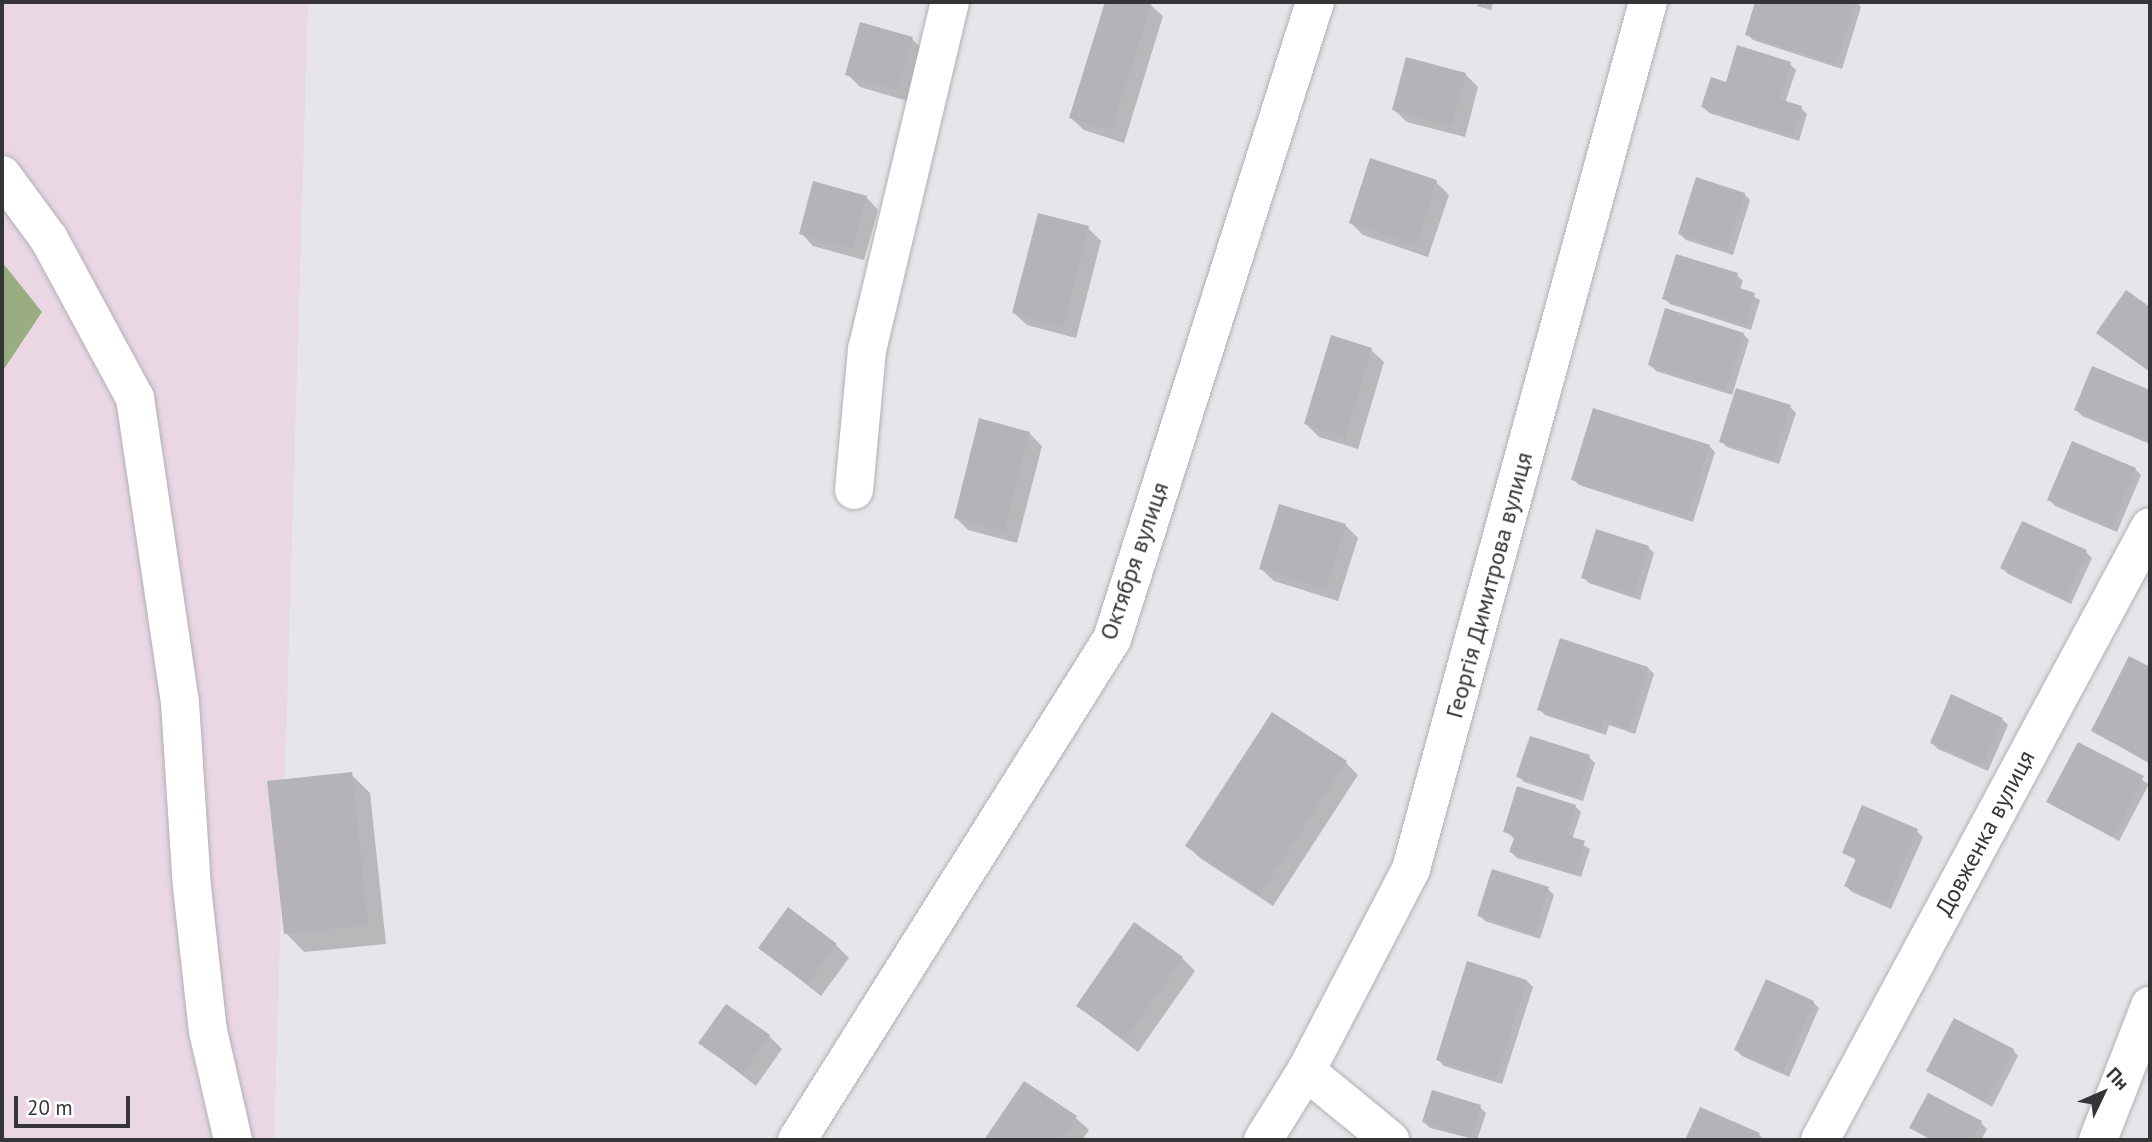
<!DOCTYPE html>
<meta charset="utf-8">
<style>
body{margin:0}
#map{position:relative;width:2152px;height:1142px;overflow:hidden;background:#e6e6ea;font-family:"PT Sans",sans-serif}
div>[style]{position:absolute}
.industrial>*{inset:0;background:#ebd6e4}
.forest>*{inset:0;background:#9aad81}
.shadow>*{inset:0;background:#0003}
.building>*{inset:0;background:#b4b4b8}
.roads{filter:drop-shadow(0 0 2px #b0b1b4) drop-shadow(0 0 2px #b0b1b4)}
.minor>*{height:38px;margin:-19px;padding:0 19px;transform-origin:19px;border-radius:19px;background:#fff}
span{translate:-50% -50%;white-space:nowrap;text-align:center;line-height:1.15;-webkit-text-stroke:6px #fff;paint-order:stroke}
.street-label{font-size:24px;color:#353537}
.frame{position:absolute;inset:0;border:4px solid #353537;pointer-events:none}
.north{position:absolute;left:2068px;top:1058px;width:70px;height:70px;-webkit-text-stroke:5px #fff;paint-order:stroke;rotate:46deg;font-size:19px;font-weight:700;line-height:28px;text-align:center;color:#353537}
.north::after{content:'';display:block;margin:auto;width:24px;height:32px;background:#353537;clip-path:polygon(50% 0,100% 100%,50% 72%,0 100%)}
.scale{position:absolute;left:14px;top:1096px;width:116px;height:32px;box-sizing:border-box;border:4px solid #353537;border-top:0;padding-left:9px;font-size:21px;line-height:24px;white-space:nowrap;color:#353537;-webkit-text-stroke:5px #fff;paint-order:stroke}
</style>
<div id="map">
<div class="industrial">
<div style="clip-path:polygon(2px 2px,308px 2px,274px 1140px,2px 1140px)"></div>
</div>
<div class="forest">
<div style="clip-path:polygon(2px 262px,42px 312px,2px 372px)"></div>
</div>
<div class="shadow">
<div style="clip-path:polygon(1107px 2px,1147px 2px,1163px 16px,1124px 143px,1084px 130px,1071px 118px)"></div>
<div style="clip-path:polygon(1479px 2px,1493px 2px,1491px 10px,1477px 6px)"></div>
<div style="clip-path:polygon(1757px 2px,1856px 2px,1861px 7px,1842px 69px,1753px 40px,1747px 34px)"></div>
<div style="clip-path:polygon(912px 39px,925px 52px,911px 102px,860px 87px,847px 74px)"></div>
<div style="clip-path:polygon(1790px 64px,1796px 70px,1785px 103px,1801px 108px,1807px 114px,1799px 141px,1709px 113px,1703px 107px,1727px 84px)"></div>
<div style="clip-path:polygon(1465px 74px,1478px 87px,1465px 137px,1407px 122px,1394px 110px)"></div>
<div style="clip-path:polygon(1436px 182px,1449px 195px,1428px 257px,1363px 235px,1351px 223px)"></div>
<div style="clip-path:polygon(1744px 194px,1750px 200px,1733px 255px,1686px 240px,1680px 234px)"></div>
<div style="clip-path:polygon(866px 197px,878px 210px,864px 260px,813px 246px,801px 233px)"></div>
<div style="clip-path:polygon(1040px 215px,1088px 228px,1101px 241px,1076px 338px,1027px 325px,1014px 313px)"></div>
<div style="clip-path:polygon(1737px 275px,1743px 281px,1740px 289px,1760px 300px,1751px 330px,1670px 304px,1664px 298px)"></div>
<div style="clip-path:polygon(1743px 334px,1749px 340px,1732px 395px,1656px 371px,1650px 365px)"></div>
<div style="clip-path:polygon(1371px 350px,1384px 362px,1358px 449px,1319px 437px,1306px 424px)"></div>
<div style="clip-path:polygon(2093px 369px,2150px 392px,2150px 444px,2082px 416px,2076px 410px)"></div>
<div style="clip-path:polygon(1790px 407px,1796px 413px,1779px 464px,1727px 447px,1721px 441px)"></div>
<div style="clip-path:polygon(1029px 433px,1042px 446px,1017px 543px,968px 530px,955px 517px)"></div>
<div style="clip-path:polygon(1709px 446px,1715px 452px,1693px 522px,1579px 485px,1573px 479px)"></div>
<div style="clip-path:polygon(2135px 469px,2141px 475px,2117px 532px,2055px 506px,2049px 500px)"></div>
<div style="clip-path:polygon(2023px 523px,2086px 552px,2092px 558px,2071px 604px,2008px 574px,2002px 568px)"></div>
<div style="clip-path:polygon(1345px 525px,1358px 538px,1338px 601px,1274px 581px,1261px 569px)"></div>
<div style="clip-path:polygon(1648px 547px,1654px 553px,1640px 600px,1589px 583px,1583px 577px)"></div>
<div style="clip-path:polygon(2130px 659px,2150px 669px,2150px 764px,2093px 730px)"></div>
<div style="clip-path:polygon(1648px 668px,1654px 674px,1635px 734px,1609px 725px,1606px 735px,1545px 715px,1539px 709px)"></div>
<div style="clip-path:polygon(2002px 719px,2008px 725px,1988px 771px,1938px 749px,1932px 743px)"></div>
<div style="clip-path:polygon(2079px 744px,2149px 784px,2119px 841px,2048px 802px)"></div>
<div style="clip-path:polygon(1589px 757px,1595px 763px,1583px 801px,1524px 782px,1518px 776px)"></div>
<div style="clip-path:polygon(1345px 762px,1358px 775px,1273px 906px,1200px 858px,1187px 846px)"></div>
<div style="clip-path:polygon(351px 774px,370px 793px,386px 944px,304px 952px,286px 933px)"></div>
<div style="clip-path:polygon(1575px 806px,1581px 812px,1572px 839px,1590px 849px,1581px 877px,1517px 858px,1511px 852px,1515px 839px,1505px 831px)"></div>
<div style="clip-path:polygon(1917px 831px,1923px 837px,1891px 909px,1852px 892px,1846px 886px,1857px 861px,1844px 852px)"></div>
<div style="clip-path:polygon(1548px 889px,1554px 895px,1540px 939px,1485px 921px,1479px 915px)"></div>
<div style="clip-path:polygon(836px 945px,849px 958px,821px 996px,760px 948px)"></div>
<div style="clip-path:polygon(1182px 958px,1195px 971px,1138px 1052px,1078px 1006px)"></div>
<div style="clip-path:polygon(1527px 981px,1533px 987px,1502px 1084px,1444px 1066px,1438px 1060px)"></div>
<div style="clip-path:polygon(1813px 1002px,1819px 1008px,1789px 1077px,1742px 1056px,1736px 1050px)"></div>
<div style="clip-path:polygon(769px 1036px,782px 1049px,756px 1086px,701px 1043px)"></div>
<div style="clip-path:polygon(2013px 1050px,2018px 1056px,1992px 1107px,1929px 1071px)"></div>
<div style="clip-path:polygon(1025px 1083px,1076px 1118px,1089px 1130px,1082px 1140px,986px 1140px)"></div>
<div style="clip-path:polygon(1480px 1107px,1486px 1113px,1477px 1140px,1430px 1128px,1424px 1122px)"></div>
<div style="clip-path:polygon(1701px 1109px,1759px 1135px,1765px 1140px,1687px 1140px)"></div>
<div style="clip-path:polygon(1981px 1123px,1987px 1129px,1981px 1140px,1930px 1140px,1912px 1128px)"></div>
</div>
<div class="building">
<div style="clip-path:polygon(1105px 2px,1152px 2px,1111px 131px,1069px 118px)"></div>
<div style="clip-path:polygon(1755px 2px,1855px 2px,1836px 64px,1745px 35px)"></div>
<div style="clip-path:polygon(860px 22px,913px 37px,898px 90px,845px 75px)"></div>
<div style="clip-path:polygon(1737px 45px,1791px 62px,1779px 99px,1802px 106px,1793px 136px,1701px 107px,1711px 77px,1726px 82px)"></div>
<div style="clip-path:polygon(1406px 57px,1466px 73px,1452px 126px,1392px 110px)"></div>
<div style="clip-path:polygon(1370px 158px,1437px 180px,1416px 245px,1349px 223px)"></div>
<div style="clip-path:polygon(1696px 177px,1745px 193px,1727px 250px,1678px 234px)"></div>
<div style="clip-path:polygon(813px 181px,867px 196px,852px 249px,799px 234px)"></div>
<div style="clip-path:polygon(1038px 213px,1089px 226px,1063px 327px,1012px 313px)"></div>
<div style="clip-path:polygon(1676px 254px,1738px 273px,1734px 286px,1755px 293px,1745px 325px,1662px 299px)"></div>
<div style="clip-path:polygon(2126px 290px,2150px 307px,2150px 372px,2096px 333px)"></div>
<div style="clip-path:polygon(1665px 308px,1744px 333px,1726px 390px,1648px 365px)"></div>
<div style="clip-path:polygon(1331px 335px,1372px 348px,1345px 438px,1304px 424px)"></div>
<div style="clip-path:polygon(2092px 366px,2150px 390px,2150px 432px,2147px 441px,2074px 410px)"></div>
<div style="clip-path:polygon(1736px 388px,1791px 405px,1773px 459px,1719px 442px)"></div>
<div style="clip-path:polygon(1593px 408px,1710px 445px,1687px 517px,1571px 480px)"></div>
<div style="clip-path:polygon(979px 418px,1030px 432px,1004px 531px,954px 518px)"></div>
<div style="clip-path:polygon(2072px 441px,2136px 468px,2111px 527px,2047px 500px)"></div>
<div style="clip-path:polygon(1279px 504px,1346px 524px,1326px 589px,1259px 569px)"></div>
<div style="clip-path:polygon(2022px 521px,2087px 550px,2065px 599px,2000px 568px)"></div>
<div style="clip-path:polygon(1596px 529px,1649px 546px,1634px 595px,1581px 578px)"></div>
<div style="clip-path:polygon(1560px 638px,1648px 667px,1629px 729px,1603px 720px,1600px 730px,1537px 710px)"></div>
<div style="clip-path:polygon(2129px 656px,2150px 667px,2150px 763px,2091px 731px)"></div>
<div style="clip-path:polygon(1951px 694px,2003px 718px,1982px 766px,1930px 743px)"></div>
<div style="clip-path:polygon(1272px 712px,1347px 761px,1259px 895px,1185px 846px)"></div>
<div style="clip-path:polygon(1530px 736px,1590px 755px,1577px 796px,1516px 777px)"></div>
<div style="clip-path:polygon(2078px 742px,2144px 776px,2113px 837px,2046px 802px)"></div>
<div style="clip-path:polygon(352px 772px,368px 925px,284px 934px,267px 781px)"></div>
<div style="clip-path:polygon(1517px 786px,1576px 805px,1566px 835px,1585px 841px,1575px 873px,1509px 852px,1515px 835px,1503px 832px)"></div>
<div style="clip-path:polygon(1862px 805px,1918px 829px,1885px 904px,1844px 886px,1856px 859px,1842px 853px)"></div>
<div style="clip-path:polygon(1492px 869px,1549px 887px,1534px 934px,1477px 916px)"></div>
<div style="clip-path:polygon(788px 907px,837px 944px,807px 984px,758px 948px)"></div>
<div style="clip-path:polygon(1134px 922px,1183px 957px,1125px 1040px,1076px 1006px)"></div>
<div style="clip-path:polygon(1467px 961px,1527px 980px,1496px 1079px,1436px 1060px)"></div>
<div style="clip-path:polygon(1766px 979px,1814px 1001px,1783px 1072px,1734px 1050px)"></div>
<div style="clip-path:polygon(726px 1004px,770px 1035px,742px 1074px,698px 1043px)"></div>
<div style="clip-path:polygon(1954px 1018px,2014px 1049px,1985px 1102px,1926px 1071px)"></div>
<div style="clip-path:polygon(1024px 1081px,1077px 1116px,1061px 1140px,984px 1140px)"></div>
<div style="clip-path:polygon(1432px 1090px,1481px 1105px,1471px 1138px,1422px 1122px)"></div>
<div style="clip-path:polygon(1928px 1093px,1982px 1121px,1972px 1140px,1933px 1140px,1909px 1128px)"></div>
<div style="clip-path:polygon(1700px 1107px,1760px 1133px,1757px 1140px,1685px 1140px)"></div>
</div>
<div class="roads">
<div class="minor">
<div style="left:2px;top:175px;width:79px;rotate:53.7deg"></div>
<div style="left:49px;top:239px;width:181px;rotate:61.6deg"></div>
<div style="left:135px;top:398px;width:308px;rotate:81.6deg"></div>
<div style="left:180px;top:703px;width:184px;rotate:86.3deg"></div>
<div style="left:192px;top:887px;width:145px;rotate:83.7deg"></div>
<div style="left:208px;top:1031px;width:112px;rotate:77.1deg"></div>
<div style="left:854px;top:490px;width:141px;rotate:-84.7deg"></div>
<div style="left:867px;top:350px;width:358px;rotate:-76.6deg"></div>
<div style="left:1306px;top:1071px;width:109px;rotate:39.4deg"></div>
<div style="left:797px;top:1140px;width:592px;rotate:-57.84deg"></div>
<div style="left:1112px;top:639px;width:669px;rotate:-72.32deg"></div>
<div style="left:1263px;top:1140px;width:81px;rotate:-58.1deg"></div>
<div style="left:1306px;top:1071px;width:228px;rotate:-62.5deg"></div>
<div style="left:1411px;top:869px;width:899px;rotate:-74.71deg"></div>
<div style="left:1820px;top:1140px;width:696px;rotate:-61.7deg"></div>
<div style="left:2098px;top:1140px;width:144px;rotate:-68.8deg"></div>
</div>
</div>
<div class="street-label">
<span style="left:1134px;top:561px;rotate:-71deg">Октября вулиця</span>
<span style="left:1489px;top:585px;rotate:-75deg">Георгія Димитрова вулиця</span>
<span style="left:1985px;top:833px;rotate:-62deg">Довженка вулиця</span>
</div>
<div class="frame"></div>
<div class="north">Пн</div>
<div class="scale">20 m</div>
</div>
